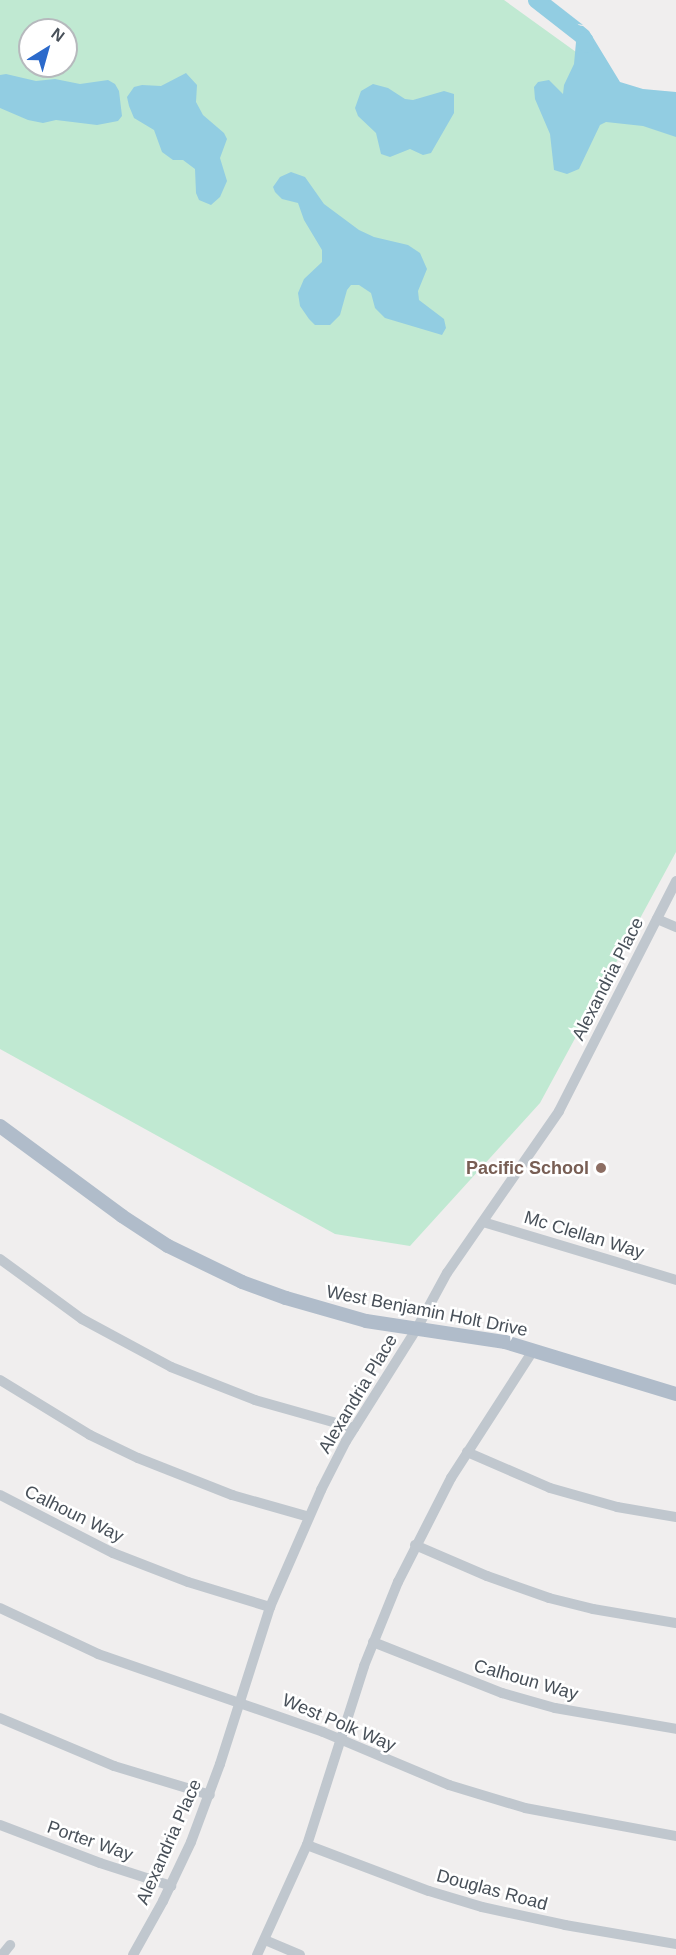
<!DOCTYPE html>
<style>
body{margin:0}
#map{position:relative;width:676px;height:1955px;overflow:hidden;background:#f0eeee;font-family:Arial,sans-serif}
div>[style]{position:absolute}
.green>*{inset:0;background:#c0e9d2}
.water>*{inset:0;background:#92cde2}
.river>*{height:15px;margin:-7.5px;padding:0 7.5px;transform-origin:7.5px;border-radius:7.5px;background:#92cde2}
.minor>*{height:10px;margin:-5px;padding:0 5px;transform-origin:5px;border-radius:5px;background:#c0c7ce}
.major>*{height:14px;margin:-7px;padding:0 7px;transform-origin:7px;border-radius:7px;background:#b0bcca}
.dots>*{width:16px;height:16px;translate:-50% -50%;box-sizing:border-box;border:3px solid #fff;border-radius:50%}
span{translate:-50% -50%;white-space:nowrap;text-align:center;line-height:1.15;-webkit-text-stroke:5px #fff;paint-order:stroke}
.street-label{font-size:18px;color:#485059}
.education-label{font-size:18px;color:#785e54;font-weight:700}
.right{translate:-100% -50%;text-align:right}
.north{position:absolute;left:18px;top:18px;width:60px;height:60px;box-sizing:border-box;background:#fff;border:2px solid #b6b9bd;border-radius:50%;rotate:37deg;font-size:16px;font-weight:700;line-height:24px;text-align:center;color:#485059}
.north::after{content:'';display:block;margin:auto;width:21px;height:27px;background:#2c6acb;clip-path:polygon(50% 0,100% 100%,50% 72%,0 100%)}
</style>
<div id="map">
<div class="green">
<div style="clip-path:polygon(evenodd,0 0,504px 0,676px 124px,676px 852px,540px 1103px,410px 1246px,335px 1234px,0 1049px,0 0,30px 30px,66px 30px,66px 66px,30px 66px,30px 30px)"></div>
</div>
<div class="water">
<div style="clip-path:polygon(528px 0,551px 0,583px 25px,553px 19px)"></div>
<div style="clip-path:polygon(576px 25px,583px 26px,589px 31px,620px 82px,643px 89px,676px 92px,676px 137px,643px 126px,606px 122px,600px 125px,579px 169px,567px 174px,554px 170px,550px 134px,535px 99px,534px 87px,538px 82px,549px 80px,563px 94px,564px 85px,574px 64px,576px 42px,573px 32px)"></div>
<div style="clip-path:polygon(186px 73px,197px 85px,196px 102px,203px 115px,224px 133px,227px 139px,220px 158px,227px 181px,220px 197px,211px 205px,199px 200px,196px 193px,195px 169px,183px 160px,173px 160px,162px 152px,154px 130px,134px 118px,129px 106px,127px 97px,134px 87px,142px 85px,161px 86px)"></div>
<div style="clip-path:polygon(6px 74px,36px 81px,55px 79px,80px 84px,108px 80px,115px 84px,119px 91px,122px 116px,118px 121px,97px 125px,56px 120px,43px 123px,28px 120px,0 108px,0 75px)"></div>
<div style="clip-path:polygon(373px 84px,388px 88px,405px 99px,413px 100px,444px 91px,454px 94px,454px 113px,431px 153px,423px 155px,410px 149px,390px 157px,381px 154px,376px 133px,358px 116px,355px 108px,361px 91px)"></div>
<div style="clip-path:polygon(291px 172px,305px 177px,324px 204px,359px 230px,374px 237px,408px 245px,420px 253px,427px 269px,418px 291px,419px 300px,444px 319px,446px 328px,442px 335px,385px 318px,375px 308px,371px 293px,359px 285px,351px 285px,347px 290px,340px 315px,330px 325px,315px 325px,309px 319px,300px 306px,298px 293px,304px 279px,322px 262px,322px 250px,304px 220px,298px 203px,282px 199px,275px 192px,273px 187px,280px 177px)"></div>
</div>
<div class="river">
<div style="left:535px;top:0;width:63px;rotate:38deg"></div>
<div style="left:585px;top:39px;width:6px;rotate:81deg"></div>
</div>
<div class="minor">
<div style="left:657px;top:919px;width:21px;rotate:23deg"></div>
<div style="left:483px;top:1222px;width:202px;rotate:16.7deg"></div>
<div style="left:0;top:1259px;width:102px;rotate:36.2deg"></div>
<div style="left:82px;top:1319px;width:101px;rotate:28.3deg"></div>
<div style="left:171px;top:1367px;width:90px;rotate:21.4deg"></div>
<div style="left:255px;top:1400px;width:103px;rotate:15.8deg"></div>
<div style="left:0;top:1380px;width:105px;rotate:31.4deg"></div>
<div style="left:90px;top:1435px;width:53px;rotate:25.6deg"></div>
<div style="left:138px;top:1458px;width:101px;rotate:21.5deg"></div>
<div style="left:232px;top:1495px;width:80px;rotate:15.9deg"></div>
<div style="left:467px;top:1452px;width:90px;rotate:23.4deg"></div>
<div style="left:550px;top:1488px;width:70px;rotate:15.8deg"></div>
<div style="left:617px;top:1507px;width:60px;rotate:9.6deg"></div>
<div style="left:0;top:1495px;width:127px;rotate:27.2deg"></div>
<div style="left:113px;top:1553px;width:80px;rotate:21.1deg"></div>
<div style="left:188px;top:1582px;width:86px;rotate:17deg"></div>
<div style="left:415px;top:1545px;width:78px;rotate:23.3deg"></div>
<div style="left:487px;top:1576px;width:66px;rotate:19.5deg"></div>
<div style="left:549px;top:1598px;width:45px;rotate:14deg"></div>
<div style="left:593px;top:1609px;width:84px;rotate:9.6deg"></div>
<div style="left:0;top:1608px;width:108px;rotate:25.1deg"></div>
<div style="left:98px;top:1654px;width:238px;rotate:19.1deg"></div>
<div style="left:323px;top:1732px;width:137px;rotate:22.8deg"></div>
<div style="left:449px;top:1785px;width:79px;rotate:16.8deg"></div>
<div style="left:525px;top:1808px;width:154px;rotate:10.5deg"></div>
<div style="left:373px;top:1642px;width:139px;rotate:21.6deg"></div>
<div style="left:502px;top:1693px;width:55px;rotate:15.8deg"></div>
<div style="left:555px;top:1708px;width:123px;rotate:9.8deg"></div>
<div style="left:0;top:1718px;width:124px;rotate:22.8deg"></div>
<div style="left:114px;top:1766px;width:100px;rotate:16.8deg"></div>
<div style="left:0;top:1825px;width:107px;rotate:20.8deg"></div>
<div style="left:100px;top:1863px;width:75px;rotate:17.9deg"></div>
<div style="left:307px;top:1845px;width:130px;rotate:20.7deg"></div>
<div style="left:429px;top:1891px;width:55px;rotate:16.8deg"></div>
<div style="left:482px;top:1907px;width:85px;rotate:12.2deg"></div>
<div style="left:565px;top:1925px;width:113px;rotate:9.7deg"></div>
<div style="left:265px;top:1940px;width:38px;rotate:23deg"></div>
<div style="left:2px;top:1955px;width:13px;rotate:-51deg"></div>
<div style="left:133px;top:1955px;width:62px;rotate:-60.9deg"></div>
<div style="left:163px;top:1901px;width:65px;rotate:-64.6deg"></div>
<div style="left:191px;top:1842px;width:83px;rotate:-69.6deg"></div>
<div style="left:220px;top:1764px;width:165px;rotate:-72.3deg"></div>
<div style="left:270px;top:1607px;width:128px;rotate:-66.4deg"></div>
<div style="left:321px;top:1490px;width:55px;rotate:-63deg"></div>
<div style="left:346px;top:1441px;width:131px;rotate:-57.8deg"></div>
<div style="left:416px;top:1330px;width:65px;rotate:-61.5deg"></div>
<div style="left:447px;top:1273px;width:197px;rotate:-55.3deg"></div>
<div style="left:559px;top:1111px;width:258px;rotate:-63deg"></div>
<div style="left:257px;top:1955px;width:121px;rotate:-65.6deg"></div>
<div style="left:307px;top:1845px;width:188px;rotate:-72.3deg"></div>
<div style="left:364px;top:1666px;width:91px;rotate:-68deg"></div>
<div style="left:398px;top:1582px;width:117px;rotate:-63deg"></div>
<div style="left:451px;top:1478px;width:151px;rotate:-57.2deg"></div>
</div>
<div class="major">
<div style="left:0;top:1126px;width:152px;rotate:36.4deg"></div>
<div style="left:122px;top:1216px;width:55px;rotate:33.1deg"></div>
<div style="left:168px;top:1246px;width:82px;rotate:25.9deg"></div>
<div style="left:242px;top:1282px;width:47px;rotate:20deg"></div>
<div style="left:286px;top:1298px;width:83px;rotate:16deg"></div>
<div style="left:366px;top:1321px;width:141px;rotate:8.6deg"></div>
<div style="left:505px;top:1342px;width:179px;rotate:16.9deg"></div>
</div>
<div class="dots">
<div style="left:601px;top:1168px;background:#8d6e63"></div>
</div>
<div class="street-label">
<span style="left:608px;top:979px;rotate:-63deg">Alexandria Place</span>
<span style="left:584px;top:1235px;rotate:17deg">Mc Clellan Way</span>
<span style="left:427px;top:1311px;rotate:11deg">West Benjamin Holt Drive</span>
<span style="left:358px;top:1394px;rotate:-59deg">Alexandria Place</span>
<span style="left:74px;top:1514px;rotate:26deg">Calhoun Way</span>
<span style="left:526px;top:1680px;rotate:16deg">Calhoun Way</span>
<span style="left:339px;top:1723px;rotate:23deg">West Polk Way</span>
<span style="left:90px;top:1841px;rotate:19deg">Porter Way</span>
<span style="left:169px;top:1842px;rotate:-66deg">Alexandria Place</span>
<span style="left:492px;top:1890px;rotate:15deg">Douglas Road</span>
</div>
<div class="education-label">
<span class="right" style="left:589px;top:1168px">Pacific School</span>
</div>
<div class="north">N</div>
</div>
